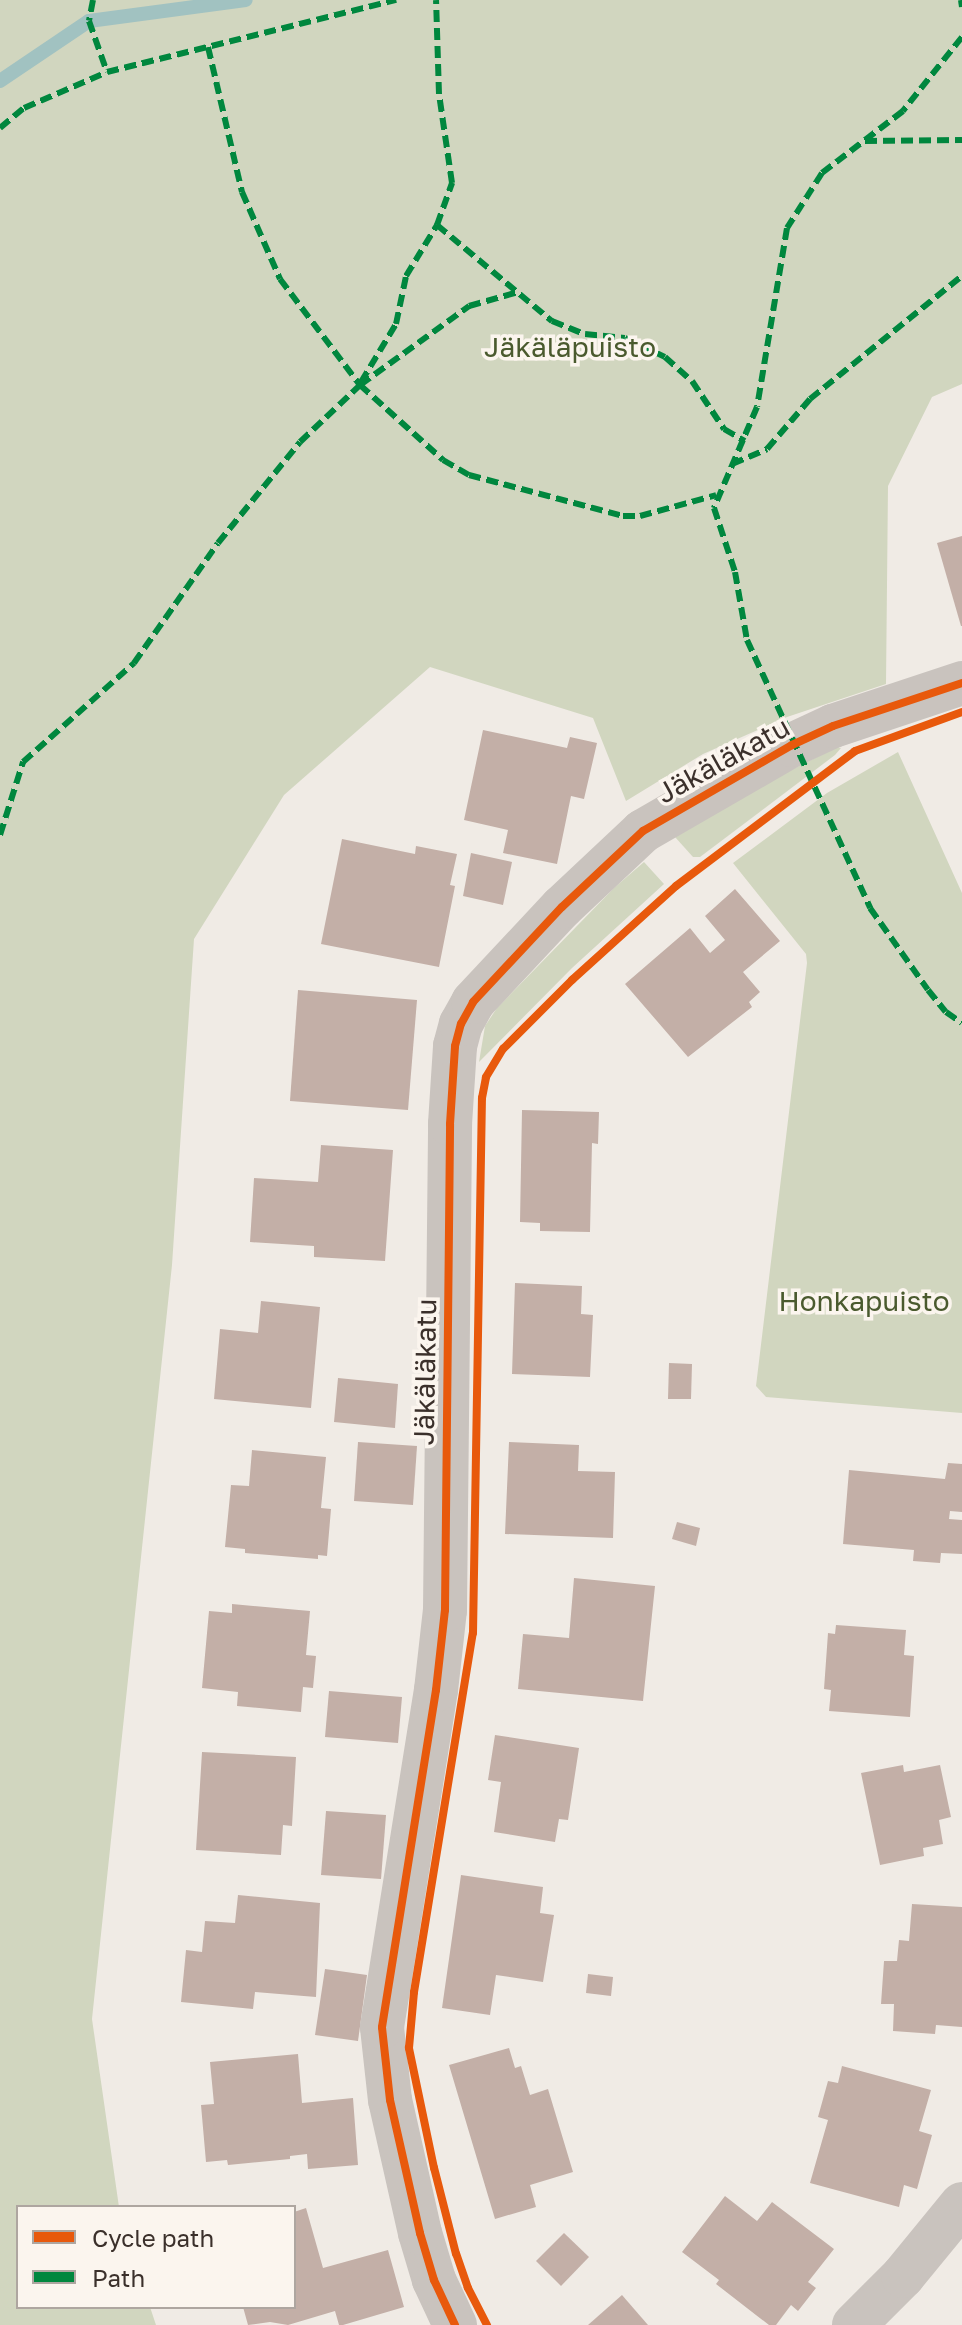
<!DOCTYPE html>
<meta charset="utf-8">
<style>
body{margin:0}
#map{position:relative;width:962px;height:2325px;overflow:hidden;background:#f0ebe5;font-family:"Golos Text",sans-serif}
div>[style]{position:absolute}
.green>*{inset:0;background:#d1d6bf}
.stream>*{height:14px;margin:-7px;padding:0 7px;transform-origin:7px;border-radius:7px;background:#a1c2c1}
.building>*{inset:0;background:#c3afa7}
.minor>*{height:44px;margin:-22px;padding:0 22px;transform-origin:22px;border-radius:22px;background:#c9c3be}
.quiet>*{height:6px;margin-top:-3px;transform-origin:0;background:repeating-linear-gradient(90deg,#00873e 0 12px,transparent 0 18px)}
.cycleway>*{height:8px;margin:-4px;padding:0 4px;transform-origin:4px;border-radius:4px;background:#e8590c}
span{translate:-50% -50%;white-space:nowrap;text-align:center;line-height:1.15;-webkit-text-stroke:7px #fbf5ee;paint-order:stroke}
.park-label{font-size:28px;color:#4a5a2e}
.street-label{font-size:28px;color:#3b302b}
.legend{position:absolute;left:16px;top:2205px;width:280px;height:104px;box-sizing:border-box;background:#fbf5ee;border:2px solid #aea6a0;margin:0;padding:10px 14px;list-style:none;font-size:24px;color:#3b302b}
.legend li{display:flex;align-items:center;gap:16px;height:40px}
.legend b{width:40px;border:2px solid #aea6a0}
</style>
<div id="map">
<div class="green">
<div style="clip-path:polygon(0 0,962px 0,962px 384px,932px 397px,888px 486px,886px 684px,787px 717px,703px 754px,626px 801px,593px 718px,430px 667px,284px 795px,194px 939px,172px 1265px,92px 2019px,119px 2207px,18px 2207px,18px 2307px,150px 2307px,156px 2325px,0 2325px)"></div>
<div style="clip-path:polygon(837px 747px,841px 748px,835px 755px,700px 857px,693px 857px,675px 837px,719px 806px)"></div>
<div style="clip-path:polygon(898px 752px,962px 893px,962px 1413px,766px 1397px,756px 1386px,807px 963px,806px 954px,733px 863px,827px 793px)"></div>
<div style="clip-path:polygon(644px 862px,664px 884px,572px 968px,479px 1062px,485px 1026px,497px 1008px,614px 888px)"></div>
</div>
<div class="stream">
<div style="left:0;top:81px;width:107px;rotate:-34deg"></div>
<div style="left:89px;top:21px;width:158px;rotate:-7.6deg"></div>
</div>
<div class="building">
<div style="clip-path:polygon(962px 536px,962px 626px,961px 626px,937px 543px)"></div>
<div style="clip-path:polygon(483px 730px,567px 748px,570px 737px,597px 743px,584px 799px,571px 796px,557px 864px,503px 853px,508px 830px,464px 820px)"></div>
<div style="clip-path:polygon(342px 839px,415px 854px,416px 846px,457px 854px,450px 885px,455px 886px,439px 967px,321px 944px)"></div>
<div style="clip-path:polygon(471px 853px,512px 862px,503px 905px,463px 896px)"></div>
<div style="clip-path:polygon(735px 889px,780px 941px,743px 972px,760px 992px,749px 1002px,752px 1007px,688px 1057px,625px 984px,690px 928px,710px 953px,725px 940px,705px 916px)"></div>
<div style="clip-path:polygon(298px 990px,417px 1000px,408px 1110px,290px 1101px)"></div>
<div style="clip-path:polygon(522px 1110px,599px 1112px,598px 1144px,592px 1143px,590px 1232px,540px 1231px,540px 1223px,520px 1222px)"></div>
<div style="clip-path:polygon(321px 1145px,393px 1150px,385px 1261px,314px 1257px,314px 1246px,250px 1242px,254px 1178px,318px 1182px)"></div>
<div style="clip-path:polygon(515px 1283px,582px 1286px,581px 1314px,593px 1315px,590px 1377px,512px 1374px)"></div>
<div style="clip-path:polygon(261px 1301px,320px 1307px,311px 1408px,214px 1399px,220px 1329px,258px 1333px)"></div>
<div style="clip-path:polygon(669px 1363px,692px 1364px,691px 1399px,668px 1399px)"></div>
<div style="clip-path:polygon(338px 1378px,398px 1384px,395px 1428px,334px 1422px)"></div>
<div style="clip-path:polygon(358px 1442px,417px 1446px,413px 1505px,354px 1501px)"></div>
<div style="clip-path:polygon(509px 1442px,579px 1445px,578px 1471px,615px 1472px,613px 1538px,505px 1534px)"></div>
<div style="clip-path:polygon(252px 1450px,326px 1457px,321px 1508px,331px 1509px,327px 1556px,318px 1555px,318px 1559px,245px 1553px,245px 1549px,225px 1547px,231px 1485px,249px 1486px)"></div>
<div style="clip-path:polygon(948px 1463px,962px 1464px,962px 1512px,950px 1511px,949px 1519px,962px 1520px,962px 1554px,941px 1553px,940px 1563px,913px 1561px,914px 1550px,843px 1544px,849px 1470px,945px 1479px)"></div>
<div style="clip-path:polygon(677px 1522px,700px 1528px,696px 1546px,672px 1539px)"></div>
<div style="clip-path:polygon(574px 1578px,655px 1586px,643px 1701px,518px 1689px,523px 1634px,569px 1638px)"></div>
<div style="clip-path:polygon(232px 1604px,310px 1611px,306px 1655px,316px 1656px,313px 1688px,303px 1687px,301px 1712px,237px 1706px,238px 1692px,202px 1688px,209px 1611px,232px 1613px)"></div>
<div style="clip-path:polygon(836px 1625px,906px 1630px,904px 1655px,914px 1656px,910px 1717px,829px 1711px,831px 1690px,824px 1689px,828px 1633px,835px 1634px)"></div>
<div style="clip-path:polygon(329px 1691px,402px 1697px,398px 1743px,325px 1737px)"></div>
<div style="clip-path:polygon(495px 1735px,579px 1748px,568px 1820px,559px 1819px,555px 1842px,494px 1832px,501px 1782px,488px 1780px)"></div>
<div style="clip-path:polygon(202px 1752px,296px 1757px,292px 1826px,283px 1825px,281px 1855px,196px 1850px)"></div>
<div style="clip-path:polygon(903px 1765px,904px 1772px,940px 1765px,951px 1817px,939px 1820px,943px 1844px,923px 1848px,924px 1856px,880px 1865px,861px 1773px)"></div>
<div style="clip-path:polygon(326px 1811px,386px 1815px,381px 1879px,321px 1875px)"></div>
<div style="clip-path:polygon(461px 1875px,543px 1887px,540px 1913px,554px 1915px,543px 1982px,496px 1975px,490px 2015px,442px 2008px)"></div>
<div style="clip-path:polygon(238px 1895px,320px 1903px,316px 1997px,255px 1992px,253px 2009px,181px 2002px,186px 1950px,202px 1952px,205px 1921px,235px 1923px)"></div>
<div style="clip-path:polygon(912px 1904px,962px 1907px,962px 2027px,936px 2025px,935px 2034px,893px 2031px,894px 2004px,881px 2004px,884px 1961px,897px 1961px,899px 1940px,909px 1941px)"></div>
<div style="clip-path:polygon(325px 1969px,367px 1975px,358px 2041px,315px 2035px)"></div>
<div style="clip-path:polygon(588px 1974px,613px 1977px,611px 1996px,586px 1993px)"></div>
<div style="clip-path:polygon(509px 2048px,515px 2068px,521px 2066px,530px 2095px,548px 2089px,573px 2172px,530px 2185px,536px 2207px,495px 2219px,449px 2065px)"></div>
<div style="clip-path:polygon(298px 2054px,302px 2103px,353px 2098px,358px 2165px,308px 2169px,307px 2154px,290px 2156px,290px 2159px,228px 2165px,227px 2160px,206px 2162px,201px 2105px,214px 2104px,210px 2062px)"></div>
<div style="clip-path:polygon(842px 2066px,931px 2090px,919px 2131px,932px 2135px,917px 2189px,904px 2185px,899px 2207px,810px 2183px,828px 2120px,818px 2117px,828px 2081px,838px 2083px)"></div>
<div style="clip-path:polygon(725px 2196px,757px 2221px,772px 2202px,834px 2249px,808px 2282px,816px 2288px,798px 2311px,791px 2305px,776px 2325px,769px 2325px,716px 2284px,719px 2280px,682px 2252px)"></div>
<div style="clip-path:polygon(306px 2208px,323px 2268px,388px 2250px,404px 2307px,343px 2325px,339px 2325px,335px 2311px,288px 2325px,270px 2322px,248px 2325px,243px 2307px,294px 2307px,294px 2212px)"></div>
<div style="clip-path:polygon(564px 2233px,589px 2257px,561px 2286px,536px 2261px)"></div>
<div style="clip-path:polygon(622px 2295px,648px 2325px,588px 2325px)"></div>
</div>
<div class="minor">
<div style="left:455px;top:2325px;width:50px;rotate:-115deg"></div>
<div style="left:434px;top:2280px;width:49px;rotate:-106.6deg"></div>
<div style="left:420px;top:2233px;width:136px;rotate:-102.7deg"></div>
<div style="left:390px;top:2100px;width:73px;rotate:-96.3deg"></div>
<div style="left:382px;top:2027px;width:341px;rotate:-80.9deg"></div>
<div style="left:436px;top:1690px;width:81px;rotate:-83.6deg"></div>
<div style="left:445px;top:1610px;width:486px;rotate:-89.4deg"></div>
<div style="left:450px;top:1124px;width:78px;rotate:-86.3deg"></div>
<div style="left:455px;top:1046px;width:23px;rotate:-75deg"></div>
<div style="left:461px;top:1024px;width:25px;rotate:-61deg"></div>
<div style="left:473px;top:1002px;width:130px;rotate:-46.9deg"></div>
<div style="left:562px;top:907px;width:111px;rotate:-43.2deg"></div>
<div style="left:643px;top:831px;width:172px;rotate:-30deg"></div>
<div style="left:792px;top:745px;width:45px;rotate:-24.9deg"></div>
<div style="left:833px;top:726px;width:136px;rotate:-18.4deg"></div>
<div style="left:854px;top:2325px;width:69px;rotate:-45deg"></div>
<div style="left:903px;top:2276px;width:93px;rotate:-50.7deg"></div>
</div>
<div class="quiet">
<div style="left:93px;top:0;width:21px;rotate:101deg"></div>
<div style="left:89px;top:21px;width:54px;rotate:70.6deg"></div>
<div style="left:961px;top:0;width:7px;rotate:82deg"></div>
<div style="left:962px;top:37px;width:95px;rotate:128.6deg"></div>
<div style="left:903px;top:111px;width:102px;rotate:142.6deg"></div>
<div style="left:822px;top:173px;width:65px;rotate:122.5deg"></div>
<div style="left:787px;top:228px;width:181px;rotate:99.5deg"></div>
<div style="left:757px;top:407px;width:110px;rotate:113.1deg"></div>
<div style="left:714px;top:508px;width:67px;rotate:71.8deg"></div>
<div style="left:735px;top:572px;width:69px;rotate:80deg"></div>
<div style="left:747px;top:640px;width:295px;rotate:65.3deg"></div>
<div style="left:870px;top:908px;width:100px;rotate:54.7deg"></div>
<div style="left:928px;top:990px;width:28px;rotate:51deg"></div>
<div style="left:946px;top:1012px;width:19px;rotate:35deg"></div>
<div style="left:208px;top:47px;width:149px;rotate:76.8deg"></div>
<div style="left:242px;top:192px;width:95px;rotate:66.4deg"></div>
<div style="left:280px;top:279px;width:133px;rotate:53deg"></div>
<div style="left:360px;top:385px;width:112px;rotate:42.1deg"></div>
<div style="left:443px;top:460px;width:30px;rotate:30deg"></div>
<div style="left:469px;top:475px;width:159px;rotate:14.9deg"></div>
<div style="left:623px;top:516px;width:17px"></div>
<div style="left:640px;top:516px;width:79px;rotate:-15.4deg"></div>
<div style="left:0;top:128px;width:31px;rotate:-40deg"></div>
<div style="left:24px;top:108px;width:90px;rotate:-23.4deg"></div>
<div style="left:107px;top:72px;width:298px;rotate:-14deg"></div>
<div style="left:865px;top:141px;width:97px;rotate:-0.6deg"></div>
<div style="left:437px;top:225px;width:150px;rotate:39.9deg"></div>
<div style="left:552px;top:321px;width:35px;rotate:22deg"></div>
<div style="left:585px;top:334px;width:40px;rotate:5.7deg"></div>
<div style="left:625px;top:338px;width:44px;rotate:25.4deg"></div>
<div style="left:665px;top:357px;width:36px;rotate:42deg"></div>
<div style="left:692px;top:381px;width:58px;rotate:56.3deg"></div>
<div style="left:724px;top:429px;width:24px;rotate:30deg"></div>
<div style="left:361px;top:382px;width:68px;rotate:-58.9deg"></div>
<div style="left:396px;top:324px;width:49px;rotate:-78.2deg"></div>
<div style="left:406px;top:276px;width:60px;rotate:-58.7deg"></div>
<div style="left:437px;top:225px;width:45px;rotate:-70.3deg"></div>
<div style="left:452px;top:183px;width:90px;rotate:-98.3deg"></div>
<div style="left:439px;top:94px;width:94px;rotate:-91.8deg"></div>
<div style="left:732px;top:464px;width:38px;rotate:-23deg"></div>
<div style="left:767px;top:449px;width:66px;rotate:-49.3deg"></div>
<div style="left:810px;top:399px;width:196px;rotate:-39deg"></div>
<div style="left:0;top:835px;width:77px;rotate:-72.5deg"></div>
<div style="left:23px;top:762px;width:149px;rotate:-41.7deg"></div>
<div style="left:134px;top:663px;width:146px;rotate:-55deg"></div>
<div style="left:218px;top:543px;width:130px;rotate:-50.9deg"></div>
<div style="left:300px;top:442px;width:83px;rotate:-43.5deg"></div>
<div style="left:360px;top:385px;width:135px;rotate:-35.9deg"></div>
<div style="left:469px;top:306px;width:51px;rotate:-15.9deg"></div>
</div>
<div class="cycleway">
<div style="left:455px;top:2325px;width:50px;rotate:-115deg"></div>
<div style="left:434px;top:2280px;width:49px;rotate:-106.6deg"></div>
<div style="left:420px;top:2233px;width:136px;rotate:-102.7deg"></div>
<div style="left:390px;top:2100px;width:73px;rotate:-96.3deg"></div>
<div style="left:382px;top:2027px;width:341px;rotate:-80.9deg"></div>
<div style="left:436px;top:1690px;width:81px;rotate:-83.6deg"></div>
<div style="left:445px;top:1610px;width:486px;rotate:-89.4deg"></div>
<div style="left:450px;top:1124px;width:78px;rotate:-86.3deg"></div>
<div style="left:455px;top:1046px;width:23px;rotate:-75deg"></div>
<div style="left:461px;top:1024px;width:25px;rotate:-61deg"></div>
<div style="left:473px;top:1002px;width:130px;rotate:-46.9deg"></div>
<div style="left:562px;top:907px;width:111px;rotate:-43.2deg"></div>
<div style="left:643px;top:831px;width:172px;rotate:-30deg"></div>
<div style="left:792px;top:745px;width:45px;rotate:-24.9deg"></div>
<div style="left:833px;top:726px;width:136px;rotate:-18.4deg"></div>
<div style="left:487px;top:2325px;width:42px;rotate:-117.2deg"></div>
<div style="left:468px;top:2288px;width:36px;rotate:-109deg"></div>
<div style="left:456px;top:2254px;width:89px;rotate:-104.3deg"></div>
<div style="left:434px;top:2168px;width:123px;rotate:-101.8deg"></div>
<div style="left:409px;top:2048px;width:56px;rotate:-84.9deg"></div>
<div style="left:414px;top:1992px;width:364px;rotate:-80.7deg"></div>
<div style="left:473px;top:1633px;width:535px;rotate:-89.04deg"></div>
<div style="left:482px;top:1098px;width:21px;rotate:-79deg"></div>
<div style="left:486px;top:1077px;width:33px;rotate:-59deg"></div>
<div style="left:503px;top:1049px;width:98px;rotate:-45deg"></div>
<div style="left:572px;top:980px;width:140px;rotate:-42.1deg"></div>
<div style="left:676px;top:886px;width:224px;rotate:-37deg"></div>
<div style="left:855px;top:751px;width:114px;rotate:-20deg"></div>
</div>
<div class="park-label">
<span style="left:570px;top:347px">Jäkäläpuisto</span>
<span style="left:864px;top:1301px">Honkapuisto</span>
</div>
<div class="street-label">
<span style="left:723px;top:760px;rotate:-29deg">Jäkäläkatu</span>
<span style="left:425px;top:1372px;rotate:-89deg">Jäkäläkatu</span>
</div>
<ul class="legend">
<li><b style="height:10px;background:#e8590c"></b>Cycle path</li>
<li><b style="height:10px;background:#00873e"></b>Path</li>
</ul>
</div>
